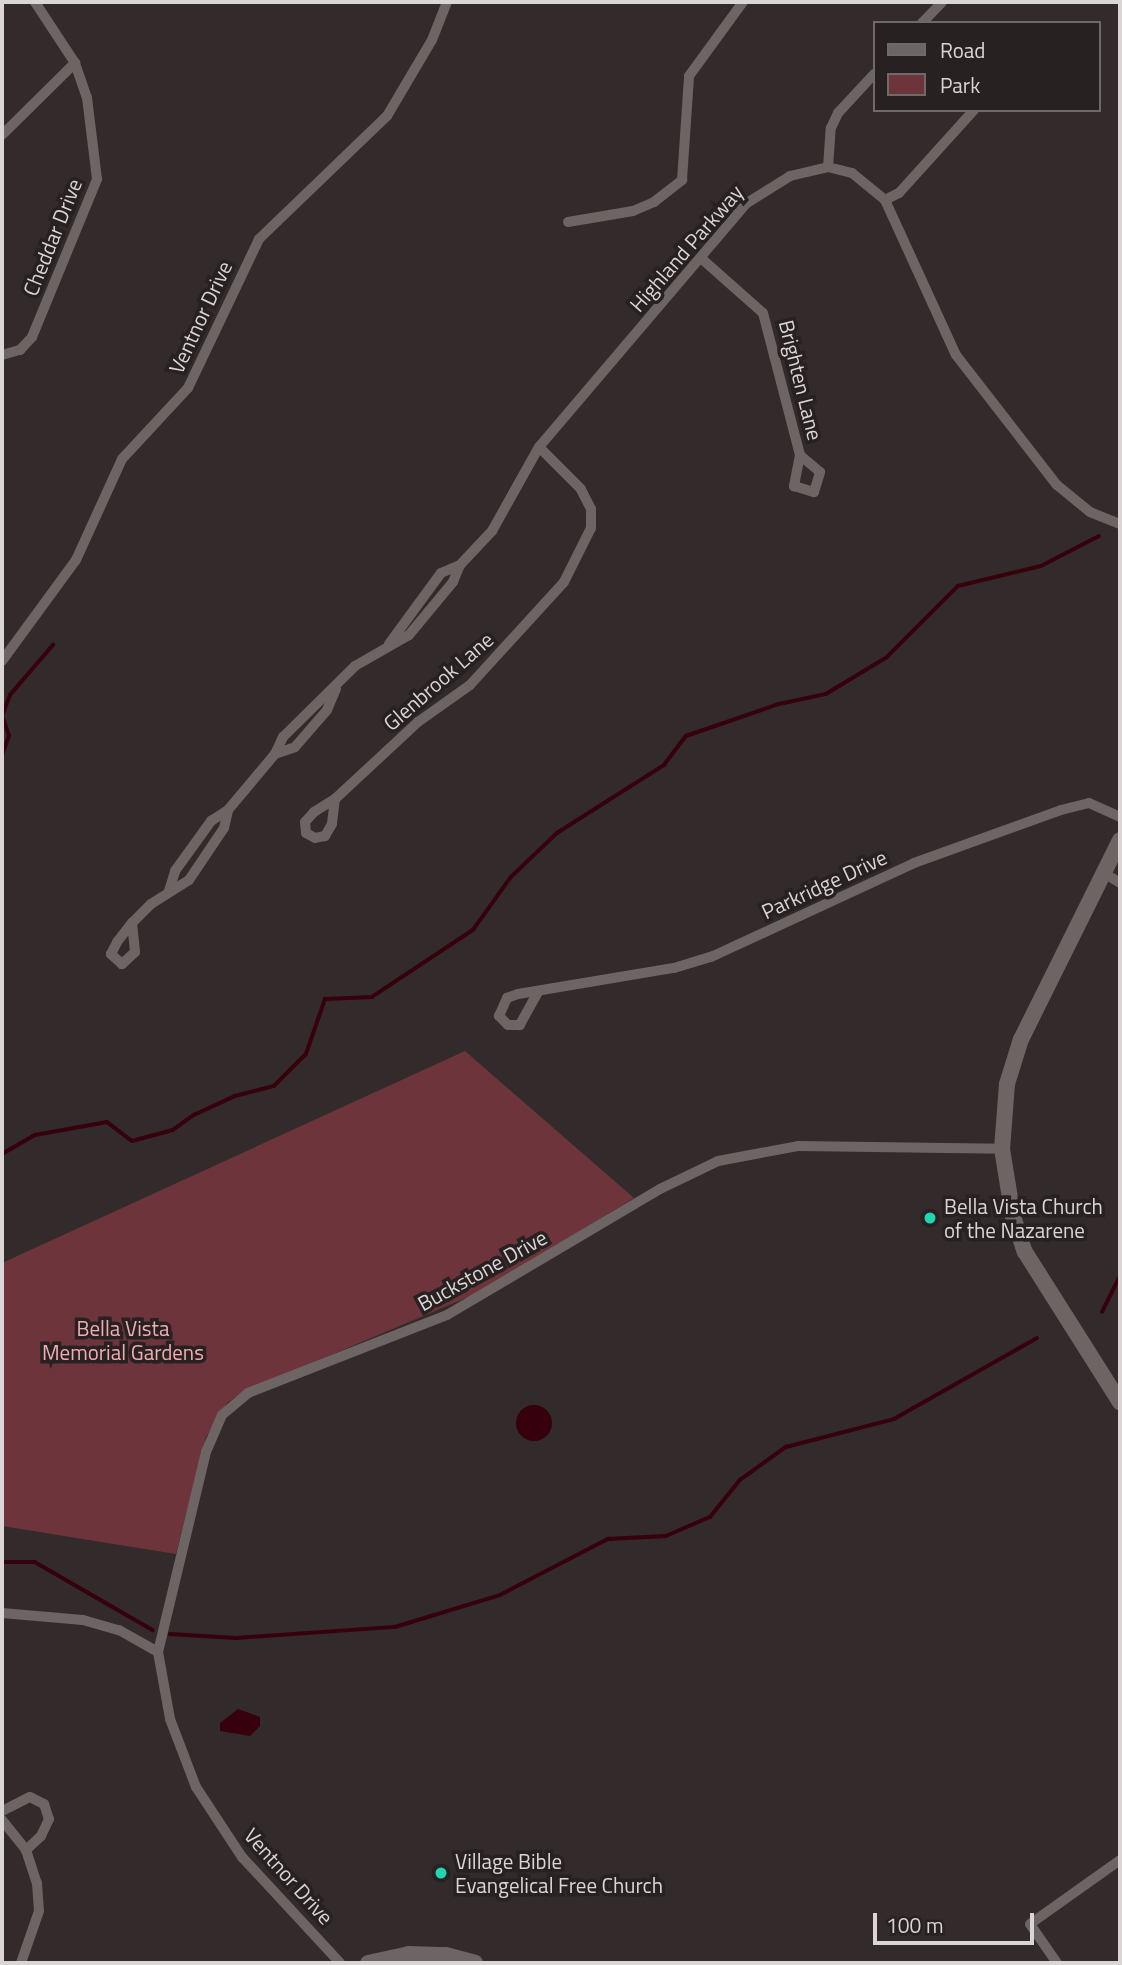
<!DOCTYPE html>
<style>
body{margin:0}
#map{position:relative;width:1122px;height:1965px;overflow:hidden;background:#322a2b;font-family:"Titillium Web",sans-serif}
div>[style]{position:absolute}
.green>*{inset:0;background:#6d353b}
.water>*{inset:0;background:#36000c}
.round{border-radius:50%}
.stream>*{height:3.5px;margin:-1.75px;padding:0 1.75px;transform-origin:1.75px;border-radius:1.75px;background:#36000c}
.minor>*{height:10px;margin:-5px;padding:0 5px;transform-origin:5px;border-radius:5px;background:#6d6464}
.secondary>*{height:16px;margin:-8px;padding:0 8px;transform-origin:8px;border-radius:8px;background:#6d6464}
.dots>*{width:19px;height:19px;translate:-50% -50%;box-sizing:border-box;border:4px solid #282121;border-radius:50%}
span{translate:-50% -50%;white-space:nowrap;text-align:center;line-height:1.15;-webkit-text-stroke:7px #282121;paint-order:stroke}
.street-label{font-size:21px;color:#dbd6d6}
.poi-label{font-size:21px;color:#dbd6d6}
.left{translate:0 -50%;text-align:left}
.park-label{font-size:21px;color:#f1acb1}
.frame{position:absolute;inset:0;border:4px solid #dbd6d6;pointer-events:none}
.legend{position:absolute;left:873px;top:21px;width:228px;height:91px;box-sizing:border-box;background:#282121;border:2px solid #706969;margin:0;padding:9px 12px;list-style:none;font-size:21px;color:#dbd6d6}
.legend li{display:flex;align-items:center;gap:14px;height:35px}
.legend b{width:35px;border:2px solid #706969}
.scale{position:absolute;left:873px;top:1913px;width:161px;height:32px;box-sizing:border-box;border:4px solid #dbd6d6;border-top:0;padding-left:9px;font-size:21px;line-height:24px;white-space:nowrap;color:#dbd6d6;-webkit-text-stroke:5px #282121;paint-order:stroke}
</style>
<div id="map">
<div class="green">
<div style="clip-path:polygon(465px 1051px,634px 1198px,480px 1292px,241px 1393px,227px 1403px,206px 1437px,176px 1554px,2px 1526px,2px 1263px)"></div>
</div>
<div class="water">
<div class="round" style="left:516px;top:1405px;width:36px;height:36px"></div>
<div style="clip-path:polygon(238px 1709px,260px 1717px,260px 1726px,250px 1736px,220px 1731px,220px 1723px)"></div>
</div>
<div class="stream">
<div style="left:2px;top:755px;width:20px;rotate:-70deg"></div>
<div style="left:9px;top:736px;width:21px;rotate:-109deg"></div>
<div style="left:2px;top:716px;width:22px;rotate:-69deg"></div>
<div style="left:10px;top:695px;width:66px;rotate:-49.3deg"></div>
<div style="left:2px;top:1154px;width:38px;rotate:-30deg"></div>
<div style="left:35px;top:1135px;width:73px;rotate:-10.2deg"></div>
<div style="left:107px;top:1122px;width:31px;rotate:37deg"></div>
<div style="left:132px;top:1141px;width:42px;rotate:-15deg"></div>
<div style="left:173px;top:1130px;width:26px;rotate:-36deg"></div>
<div style="left:194px;top:1115px;width:45px;rotate:-24.9deg"></div>
<div style="left:235px;top:1096px;width:40px;rotate:-14.4deg"></div>
<div style="left:274px;top:1086px;width:45px;rotate:-45deg"></div>
<div style="left:306px;top:1054px;width:58px;rotate:-70.9deg"></div>
<div style="left:325px;top:999px;width:47px;rotate:-2.4deg"></div>
<div style="left:372px;top:997px;width:121px;rotate:-33.6deg"></div>
<div style="left:473px;top:930px;width:65px;rotate:-54.4deg"></div>
<div style="left:511px;top:877px;width:64px;rotate:-43.7deg"></div>
<div style="left:557px;top:833px;width:127px;rotate:-32.4deg"></div>
<div style="left:664px;top:765px;width:36px;rotate:-53deg"></div>
<div style="left:686px;top:736px;width:98px;rotate:-19deg"></div>
<div style="left:779px;top:704px;width:48px;rotate:-12deg"></div>
<div style="left:826px;top:694px;width:71px;rotate:-31.2deg"></div>
<div style="left:887px;top:657px;width:100px;rotate:-45deg"></div>
<div style="left:958px;top:586px;width:85px;rotate:-13.5deg"></div>
<div style="left:1041px;top:566px;width:65px;rotate:-27.3deg"></div>
<div style="left:1102px;top:1312px;width:40px;rotate:-63.4deg"></div>
<div style="left:2px;top:1562px;width:33px"></div>
<div style="left:35px;top:1562px;width:136px;rotate:30deg"></div>
<div style="left:170px;top:1634px;width:66px;rotate:3.5deg"></div>
<div style="left:236px;top:1638px;width:159px;rotate:-4deg"></div>
<div style="left:395px;top:1627px;width:110px;rotate:-16.9deg"></div>
<div style="left:500px;top:1595px;width:122px;rotate:-27.4deg"></div>
<div style="left:608px;top:1539px;width:58px;rotate:-3deg"></div>
<div style="left:666px;top:1536px;width:48px;rotate:-23.4deg"></div>
<div style="left:710px;top:1517px;width:48px;rotate:-51deg"></div>
<div style="left:740px;top:1480px;width:57px;rotate:-35.7deg"></div>
<div style="left:786px;top:1447px;width:112px;rotate:-14.5deg"></div>
<div style="left:894px;top:1419px;width:164px;rotate:-29.5deg"></div>
</div>
<div class="minor">
<div style="left:922px;top:23px;width:29px;rotate:-46deg"></div>
<div style="left:2px;top:135px;width:103px;rotate:-44.6deg"></div>
<div style="left:828px;top:167px;width:39px;rotate:-86deg"></div>
<div style="left:831px;top:128px;width:17px;rotate:-65deg"></div>
<div style="left:838px;top:113px;width:54px;rotate:-47.2deg"></div>
<div style="left:885px;top:200px;width:16px;rotate:-27deg"></div>
<div style="left:899px;top:193px;width:112px;rotate:-47.9deg"></div>
<div style="left:568px;top:222px;width:66px;rotate:-9.6deg"></div>
<div style="left:633px;top:211px;width:23px;rotate:-23deg"></div>
<div style="left:654px;top:202px;width:36px;rotate:-38deg"></div>
<div style="left:682px;top:180px;width:104px;rotate:-86.1deg"></div>
<div style="left:689px;top:76px;width:92px;rotate:-53.9deg"></div>
<div style="left:702px;top:259px;width:81px;rotate:41.5deg"></div>
<div style="left:763px;top:313px;width:147px;rotate:75.4deg"></div>
<div style="left:800px;top:455px;width:32px;rotate:101deg"></div>
<div style="left:794px;top:486px;width:21px;rotate:17deg"></div>
<div style="left:814px;top:492px;width:21px;rotate:-73deg"></div>
<div style="left:820px;top:472px;width:26px;rotate:-140deg"></div>
<div style="left:2px;top:355px;width:19px;rotate:-16deg"></div>
<div style="left:20px;top:350px;width:18px;rotate:-47deg"></div>
<div style="left:32px;top:337px;width:171px;rotate:-67.6deg"></div>
<div style="left:97px;top:179px;width:82px;rotate:-97deg"></div>
<div style="left:87px;top:98px;width:37px;rotate:-109deg"></div>
<div style="left:75px;top:63px;width:73px;rotate:-123.3deg"></div>
<div style="left:389px;top:644px;width:88px;rotate:-53.8deg"></div>
<div style="left:441px;top:573px;width:21px;rotate:-23deg"></div>
<div style="left:460px;top:565px;width:47px;rotate:-46.7deg"></div>
<div style="left:492px;top:531px;width:96px;rotate:-60.8deg"></div>
<div style="left:539px;top:447px;width:321px;rotate:-49.6deg"></div>
<div style="left:747px;top:203px;width:51px;rotate:-32.1deg"></div>
<div style="left:790px;top:176px;width:39px;rotate:-13deg"></div>
<div style="left:828px;top:167px;width:25px;rotate:14deg"></div>
<div style="left:852px;top:173px;width:43px;rotate:39.3deg"></div>
<div style="left:885px;top:200px;width:170px;rotate:65.4deg"></div>
<div style="left:956px;top:355px;width:165px;rotate:52.2deg"></div>
<div style="left:1057px;top:485px;width:43px;rotate:39.3deg"></div>
<div style="left:1090px;top:512px;width:32px;rotate:22deg"></div>
<div style="left:2px;top:661px;width:125px;rotate:-53.8deg"></div>
<div style="left:76px;top:560px;width:111px;rotate:-65.5deg"></div>
<div style="left:122px;top:459px;width:97px;rotate:-47.1deg"></div>
<div style="left:188px;top:388px;width:165px;rotate:-64.5deg"></div>
<div style="left:259px;top:239px;width:178px;rotate:-43.9deg"></div>
<div style="left:387px;top:116px;width:88px;rotate:-59.4deg"></div>
<div style="left:432px;top:40px;width:41px;rotate:-68.5deg"></div>
<div style="left:275px;top:754px;width:21px;rotate:-19deg"></div>
<div style="left:295px;top:747px;width:49px;rotate:-49.1deg"></div>
<div style="left:327px;top:710px;width:23px;rotate:-67deg"></div>
<div style="left:335px;top:799px;width:25px;rotate:97deg"></div>
<div style="left:332px;top:824px;width:14px;rotate:120deg"></div>
<div style="left:325px;top:836px;width:10px;rotate:169deg"></div>
<div style="left:315px;top:838px;width:10px;rotate:-151deg"></div>
<div style="left:306px;top:833px;width:11px;rotate:-95deg"></div>
<div style="left:305px;top:822px;width:13px;rotate:-48deg"></div>
<div style="left:314px;top:812px;width:25px;rotate:-32deg"></div>
<div style="left:335px;top:799px;width:113px;rotate:-42.9deg"></div>
<div style="left:418px;top:722px;width:64px;rotate:-35.4deg"></div>
<div style="left:470px;top:685px;width:139px;rotate:-47.6deg"></div>
<div style="left:564px;top:582px;width:60px;rotate:-63.4deg"></div>
<div style="left:591px;top:528px;width:19px;rotate:-90deg"></div>
<div style="left:591px;top:509px;width:22px;rotate:-117deg"></div>
<div style="left:581px;top:489px;width:59px;rotate:-135deg"></div>
<div style="left:1104px;top:873px;width:19px;rotate:32deg"></div>
<div style="left:169px;top:891px;width:21px;rotate:-73deg"></div>
<div style="left:175px;top:871px;width:62px;rotate:-54.2deg"></div>
<div style="left:211px;top:821px;width:20px;rotate:-33deg"></div>
<div style="left:228px;top:810px;width:73px;rotate:-50deg"></div>
<div style="left:275px;top:754px;width:19px;rotate:-65deg"></div>
<div style="left:283px;top:737px;width:101px;rotate:-44.6deg"></div>
<div style="left:355px;top:666px;width:62px;rotate:-29.9deg"></div>
<div style="left:409px;top:635px;width:69px;rotate:-50.3deg"></div>
<div style="left:453px;top:582px;width:18px;rotate:-68deg"></div>
<div style="left:132px;top:923px;width:29px;rotate:84deg"></div>
<div style="left:135px;top:952px;width:18px;rotate:137deg"></div>
<div style="left:122px;top:964px;width:15px;rotate:-138deg"></div>
<div style="left:111px;top:954px;width:13px;rotate:-63deg"></div>
<div style="left:117px;top:942px;width:24px;rotate:-52deg"></div>
<div style="left:132px;top:923px;width:27px;rotate:-45deg"></div>
<div style="left:151px;top:904px;width:45px;rotate:-32.3deg"></div>
<div style="left:189px;top:880px;width:63px;rotate:-56.1deg"></div>
<div style="left:224px;top:828px;width:18px;rotate:-77deg"></div>
<div style="left:538px;top:992px;width:38px;rotate:119deg"></div>
<div style="left:520px;top:1025px;width:12px;rotate:180deg"></div>
<div style="left:508px;top:1025px;width:13px;rotate:-135deg"></div>
<div style="left:499px;top:1016px;width:20px;rotate:-66deg"></div>
<div style="left:507px;top:998px;width:12px;rotate:-20deg"></div>
<div style="left:518px;top:994px;width:158px;rotate:-9.5deg"></div>
<div style="left:674px;top:968px;width:39px;rotate:-17deg"></div>
<div style="left:711px;top:957px;width:224px;rotate:-24.8deg"></div>
<div style="left:914px;top:863px;width:156px;rotate:-19.8deg"></div>
<div style="left:1061px;top:810px;width:29px;rotate:-14deg"></div>
<div style="left:1089px;top:803px;width:34px;rotate:24deg"></div>
<div style="left:2px;top:1613px;width:81px;rotate:4.9deg"></div>
<div style="left:83px;top:1620px;width:37px;rotate:16deg"></div>
<div style="left:119px;top:1630px;width:45px;rotate:29.4deg"></div>
<div style="left:158px;top:1652px;width:68px;rotate:79.8deg"></div>
<div style="left:170px;top:1719px;width:73px;rotate:69.1deg"></div>
<div style="left:196px;top:1787px;width:84px;rotate:56.7deg"></div>
<div style="left:242px;top:1857px;width:144px;rotate:47.2deg"></div>
<div style="left:158px;top:1652px;width:206px;rotate:-76.5deg"></div>
<div style="left:206px;top:1452px;width:40px;rotate:-66.6deg"></div>
<div style="left:222px;top:1415px;width:34px;rotate:-40deg"></div>
<div style="left:248px;top:1393px;width:214px;rotate:-21.4deg"></div>
<div style="left:447px;top:1315px;width:247px;rotate:-30.6deg"></div>
<div style="left:660px;top:1189px;width:64px;rotate:-25.8deg"></div>
<div style="left:718px;top:1161px;width:81px;rotate:-10.6deg"></div>
<div style="left:798px;top:1146px;width:204px;rotate:0.8deg"></div>
<div style="left:2px;top:1811px;width:31px;rotate:-27deg"></div>
<div style="left:30px;top:1797px;width:16px;rotate:27deg"></div>
<div style="left:44px;top:1804px;width:16px;rotate:72deg"></div>
<div style="left:49px;top:1819px;width:19px;rotate:115deg"></div>
<div style="left:41px;top:1836px;width:21px;rotate:137deg"></div>
<div style="left:2px;top:1820px;width:38px;rotate:51deg"></div>
<div style="left:26px;top:1850px;width:35px;rotate:72deg"></div>
<div style="left:37px;top:1883px;width:28px;rotate:86deg"></div>
<div style="left:39px;top:1911px;width:55px;rotate:109.1deg"></div>
<div style="left:1057px;top:1963px;width:47px;rotate:-124.7deg"></div>
<div style="left:1030px;top:1924px;width:110px;rotate:-35.4deg"></div>
</div>
<div class="secondary">
<div style="left:1120px;top:840px;width:222px;rotate:116.4deg"></div>
<div style="left:1021px;top:1039px;width:47px;rotate:107.3deg"></div>
<div style="left:1007px;top:1084px;width:65px;rotate:94.4deg"></div>
<div style="left:1002px;top:1149px;width:68px;rotate:80.7deg"></div>
<div style="left:1013px;top:1216px;width:38px;rotate:72deg"></div>
<div style="left:1025px;top:1252px;width:178px;rotate:57.7deg"></div>
<div style="left:368px;top:1963px;width:42px;rotate:-12.4deg"></div>
<div style="left:409px;top:1954px;width:37px;rotate:2deg"></div>
<div style="left:446px;top:1955px;width:30px;rotate:15deg"></div>
</div>
<div class="dots">
<div style="left:930px;top:1218px;background:#20d5b0"></div>
<div style="left:441px;top:1873px;background:#20d5b0"></div>
</div>
<div class="street-label">
<span style="left:52px;top:237px;rotate:-68deg">Cheddar Drive</span>
<span style="left:686px;top:248px;rotate:-49deg">Highland Parkway</span>
<span style="left:200px;top:317px;rotate:-65deg">Ventnor Drive</span>
<span style="left:801px;top:380px;rotate:76deg">Brighten Lane</span>
<span style="left:438px;top:681px;rotate:-41deg">Glenbrook Lane</span>
<span style="left:824px;top:884px;rotate:-25deg">Parkridge Drive</span>
<span style="left:482px;top:1270px;rotate:-29deg">Buckstone Drive</span>
<span style="left:289px;top:1876px;rotate:48deg">Ventnor Drive</span>
</div>
<div class="poi-label">
<span class="left" style="left:944px;top:1218px">Bella Vista Church<br>of the Nazarene</span>
<span class="left" style="left:455px;top:1873px">Village Bible<br>Evangelical Free Church</span>
</div>
<div class="park-label">
<span style="left:123px;top:1340px">Bella Vista<br>Memorial Gardens</span>
</div>
<div class="frame"></div>
<ul class="legend">
<li><b style="height:9px;background:#6d6464"></b>Road</li>
<li><b style="height:19px;background:#6d353b"></b>Park</li>
</ul>
<div class="scale">100 m</div>
</div>
